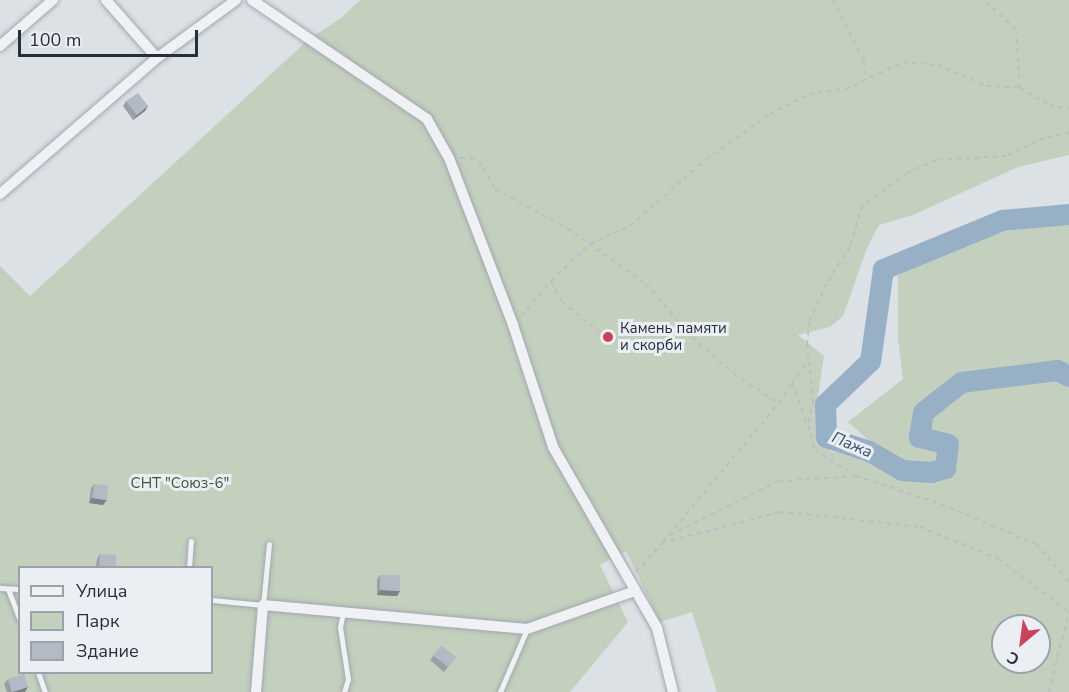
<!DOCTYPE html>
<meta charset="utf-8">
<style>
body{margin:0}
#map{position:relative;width:1069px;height:692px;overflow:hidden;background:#dce1e6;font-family:"Nunito Sans",sans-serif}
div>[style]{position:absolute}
.green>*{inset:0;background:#c3d0bd}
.river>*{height:21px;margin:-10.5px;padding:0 10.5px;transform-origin:10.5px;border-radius:10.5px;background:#97b0c6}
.path>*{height:2px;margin-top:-1px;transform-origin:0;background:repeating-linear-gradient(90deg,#bbbfc5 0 4.5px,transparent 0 9px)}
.roads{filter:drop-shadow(0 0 2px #a2a8b0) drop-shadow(0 0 2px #a2a8b0)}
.lane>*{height:5px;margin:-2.5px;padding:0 2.5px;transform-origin:2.5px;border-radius:2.5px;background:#eff1f5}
.street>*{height:10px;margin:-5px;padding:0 5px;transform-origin:5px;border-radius:5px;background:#eff1f5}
.wall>*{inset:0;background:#9ba0a8}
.shaded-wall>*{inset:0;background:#7e8288}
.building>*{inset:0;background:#b4bac3}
.dots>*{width:16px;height:16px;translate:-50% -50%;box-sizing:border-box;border:3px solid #ebeff4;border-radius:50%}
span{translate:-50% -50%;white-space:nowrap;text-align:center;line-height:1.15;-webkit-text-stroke:6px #ebeff4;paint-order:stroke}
.poi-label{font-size:15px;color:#262f3c}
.left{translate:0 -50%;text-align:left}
.park-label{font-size:15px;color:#3c5834}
.water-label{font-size:16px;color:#314f6f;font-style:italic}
.legend{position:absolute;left:18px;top:566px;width:195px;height:108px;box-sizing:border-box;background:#ebeff4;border:2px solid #9ca2aa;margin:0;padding:8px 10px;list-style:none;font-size:18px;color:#262f3c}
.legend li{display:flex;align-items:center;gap:12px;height:30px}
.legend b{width:30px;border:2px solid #9ca2aa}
.north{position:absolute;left:991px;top:614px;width:60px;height:60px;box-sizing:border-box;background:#ebeff4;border:2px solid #9ca2aa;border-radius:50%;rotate:209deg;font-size:16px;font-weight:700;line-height:24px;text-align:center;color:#262f3c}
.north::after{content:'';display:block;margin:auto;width:21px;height:27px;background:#cc415b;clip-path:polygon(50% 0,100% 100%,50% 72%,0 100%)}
.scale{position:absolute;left:18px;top:30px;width:180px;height:27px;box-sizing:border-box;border:3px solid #262f3c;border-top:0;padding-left:8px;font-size:18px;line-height:21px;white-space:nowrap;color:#262f3c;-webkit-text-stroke:4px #ebeff4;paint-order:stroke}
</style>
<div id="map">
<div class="green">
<div style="clip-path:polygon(evenodd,360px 0,1069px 0,1069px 155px,1018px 167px,913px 215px,879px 225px,867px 248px,843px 316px,830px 327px,798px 335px,824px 356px,816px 409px,830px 451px,895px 464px,848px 422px,903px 379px,898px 338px,898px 273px,1000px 232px,1069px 223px,1069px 692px,717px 692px,692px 612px,660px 622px,626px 551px,600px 565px,628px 622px,570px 692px,0 692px,0 266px,30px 296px,308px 40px,341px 18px,360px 0,20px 568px,212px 568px,212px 672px,20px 672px,20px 568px,360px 0,1003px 626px,1039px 626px,1039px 662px,1003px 662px,1003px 626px)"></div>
</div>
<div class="river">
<div style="left:1069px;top:214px;width:67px;rotate:174.9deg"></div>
<div style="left:1002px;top:220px;width:129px;rotate:157.6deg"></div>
<div style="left:883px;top:269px;width:93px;rotate:98deg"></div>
<div style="left:870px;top:361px;width:62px;rotate:136.3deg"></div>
<div style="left:825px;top:404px;width:33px;rotate:88deg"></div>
<div style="left:826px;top:437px;width:45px;rotate:18deg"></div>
<div style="left:869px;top:451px;width:38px;rotate:30deg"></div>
<div style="left:902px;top:470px;width:29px;rotate:4deg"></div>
<div style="left:931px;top:472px;width:15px;rotate:-16deg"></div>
<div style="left:945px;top:468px;width:24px;rotate:-83deg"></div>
<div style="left:948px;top:444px;width:30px;rotate:-166deg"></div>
<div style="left:919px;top:437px;width:25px;rotate:-81deg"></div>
<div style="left:923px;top:412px;width:48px;rotate:-38.3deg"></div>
<div style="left:961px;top:382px;width:97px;rotate:-7.1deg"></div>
<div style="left:1057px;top:370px;width:13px;rotate:27deg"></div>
</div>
<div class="path">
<div style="left:833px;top:0;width:68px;rotate:63.1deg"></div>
<div style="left:864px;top:61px;width:19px;rotate:87deg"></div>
<div style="left:1020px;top:88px;width:34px;rotate:30deg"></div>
<div style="left:1049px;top:105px;width:20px;rotate:11deg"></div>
<div style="left:1069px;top:133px;width:25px;rotate:169deg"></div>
<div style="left:1044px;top:138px;width:42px;rotate:154.7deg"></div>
<div style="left:1006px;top:156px;width:70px;rotate:176.7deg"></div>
<div style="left:936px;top:160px;width:32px;rotate:156deg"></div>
<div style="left:907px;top:173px;width:56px;rotate:143.7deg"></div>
<div style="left:862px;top:206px;width:43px;rotate:106.3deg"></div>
<div style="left:850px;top:247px;width:44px;rotate:123deg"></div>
<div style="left:826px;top:284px;width:42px;rotate:114.1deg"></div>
<div style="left:809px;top:322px;width:22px;rotate:95deg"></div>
<div style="left:807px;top:344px;width:56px;rotate:83.9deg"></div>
<div style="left:813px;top:400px;width:26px;rotate:101deg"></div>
<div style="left:808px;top:426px;width:25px;rotate:74deg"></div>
<div style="left:815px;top:450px;width:49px;rotate:32.4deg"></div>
<div style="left:856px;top:476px;width:89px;rotate:18.2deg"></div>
<div style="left:941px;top:504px;width:103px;rotate:22.8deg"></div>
<div style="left:1036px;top:544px;width:50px;rotate:49deg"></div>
<div style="left:460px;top:158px;width:10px"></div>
<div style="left:470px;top:158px;width:9px;rotate:18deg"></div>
<div style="left:479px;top:161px;width:32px;rotate:60deg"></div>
<div style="left:495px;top:189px;width:82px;rotate:28.4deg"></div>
<div style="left:567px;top:228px;width:97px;rotate:35.3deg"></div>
<div style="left:646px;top:284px;width:70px;rotate:49deg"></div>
<div style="left:692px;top:337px;width:56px;rotate:41.4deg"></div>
<div style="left:734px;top:374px;width:54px;rotate:32.8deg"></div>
<div style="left:779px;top:403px;width:24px;rotate:-57deg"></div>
<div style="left:792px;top:383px;width:46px;rotate:69.6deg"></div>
<div style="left:551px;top:281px;width:24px;rotate:62deg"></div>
<div style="left:562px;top:302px;width:57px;rotate:37.9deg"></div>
<div style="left:521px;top:316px;width:46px;rotate:-49.4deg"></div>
<div style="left:551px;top:281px;width:54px;rotate:-43.5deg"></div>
<div style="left:590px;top:244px;width:44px;rotate:-24.2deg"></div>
<div style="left:630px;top:226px;width:101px;rotate:-41.4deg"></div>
<div style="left:706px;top:159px;width:78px;rotate:-35.1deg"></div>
<div style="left:770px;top:114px;width:44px;rotate:-27.1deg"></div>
<div style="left:809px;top:94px;width:37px;rotate:-8deg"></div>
<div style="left:846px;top:89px;width:63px;rotate:-25.3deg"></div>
<div style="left:903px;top:62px;width:35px;rotate:5deg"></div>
<div style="left:938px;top:65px;width:53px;rotate:23.2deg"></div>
<div style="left:987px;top:86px;width:33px;rotate:3deg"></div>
<div style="left:1020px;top:88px;width:59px;rotate:-93.9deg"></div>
<div style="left:1016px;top:29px;width:43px;rotate:-137.8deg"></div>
<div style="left:791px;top:384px;width:27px;rotate:-54deg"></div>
<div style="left:670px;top:535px;width:122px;rotate:-26.4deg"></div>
<div style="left:779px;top:481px;width:77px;rotate:-3.7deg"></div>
<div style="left:663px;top:542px;width:180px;rotate:-50.2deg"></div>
<div style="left:636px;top:572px;width:39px;rotate:-48deg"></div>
<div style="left:662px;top:543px;width:122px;rotate:-14.7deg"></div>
<div style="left:780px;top:512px;width:44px;rotate:5.2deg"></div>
<div style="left:824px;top:516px;width:97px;rotate:6.5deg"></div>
<div style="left:920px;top:527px;width:85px;rotate:22.1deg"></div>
<div style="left:999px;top:559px;width:88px;rotate:37.1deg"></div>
<div style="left:1049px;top:692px;width:83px;rotate:-76.1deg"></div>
</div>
<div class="roads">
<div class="lane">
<div style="left:189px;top:568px;width:27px;rotate:-86deg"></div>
<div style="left:0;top:588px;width:20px;rotate:3deg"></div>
<div style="left:8px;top:589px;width:33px;rotate:69deg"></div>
<div style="left:212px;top:600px;width:51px;rotate:5.6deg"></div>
<div style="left:263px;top:605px;width:61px;rotate:-84.4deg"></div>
<div style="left:343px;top:612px;width:15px;rotate:101deg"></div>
<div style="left:340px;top:627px;width:53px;rotate:81.3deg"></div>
<div style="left:348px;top:679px;width:14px;rotate:107deg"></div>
<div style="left:38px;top:672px;width:21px;rotate:71deg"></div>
<div style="left:500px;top:692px;width:69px;rotate:-66.8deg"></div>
</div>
<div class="street">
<div style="left:106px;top:0;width:77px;rotate:48.7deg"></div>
<div style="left:157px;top:58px;width:98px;rotate:-36.3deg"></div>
<div style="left:252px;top:0;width:212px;rotate:34.2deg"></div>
<div style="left:427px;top:119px;width:45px;rotate:60.6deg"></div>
<div style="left:449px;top:158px;width:179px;rotate:69deg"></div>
<div style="left:513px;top:325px;width:128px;rotate:71.8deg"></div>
<div style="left:553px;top:447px;width:209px;rotate:60.1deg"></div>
<div style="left:657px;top:628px;width:66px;rotate:76deg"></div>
<div style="left:0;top:46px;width:70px;rotate:-41deg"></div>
<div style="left:0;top:194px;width:208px;rotate:-40.9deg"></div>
<div style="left:256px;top:692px;width:87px;rotate:-85.4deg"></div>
<div style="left:263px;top:605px;width:265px;rotate:5.2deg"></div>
<div style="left:527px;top:629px;width:114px;rotate:-19.4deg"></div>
</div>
</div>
<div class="wall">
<div style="clip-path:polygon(126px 101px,148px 106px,145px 111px,133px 120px,123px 106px)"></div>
<div style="clip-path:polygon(94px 484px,103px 505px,89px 503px,91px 488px)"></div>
<div style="clip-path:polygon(100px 554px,116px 567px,96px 567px,97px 559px)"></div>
<div style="clip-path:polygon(380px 575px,400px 591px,397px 596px,377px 595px,377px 579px)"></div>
<div style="clip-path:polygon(441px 646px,456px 657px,444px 672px,430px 660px)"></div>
<div style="clip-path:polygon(8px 679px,28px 687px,24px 692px,7px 692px,4px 684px)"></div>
</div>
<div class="shaded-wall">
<div style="clip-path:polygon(148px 106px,145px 111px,133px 120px,137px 115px)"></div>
<div style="clip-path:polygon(92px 498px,107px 500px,103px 505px,89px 503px)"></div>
<div style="clip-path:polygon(380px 590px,400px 591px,397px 596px,377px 595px)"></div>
<div style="clip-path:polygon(28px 687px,25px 692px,12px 692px)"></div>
</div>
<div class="building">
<div style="clip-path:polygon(138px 93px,148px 106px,137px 115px,126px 101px)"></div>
<div style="clip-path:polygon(94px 484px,108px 485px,107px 500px,92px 498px)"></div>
<div style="clip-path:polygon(100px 554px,116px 555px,116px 567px,99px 567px)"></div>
<div style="clip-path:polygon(380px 575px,400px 575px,400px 591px,380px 590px)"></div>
<div style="clip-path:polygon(441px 646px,456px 657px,448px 667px,433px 655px)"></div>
<div style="clip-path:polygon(24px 674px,28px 687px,12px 692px,8px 679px)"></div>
</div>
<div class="dots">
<div style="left:608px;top:337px;background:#cc415b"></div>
</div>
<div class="poi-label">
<span class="left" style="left:620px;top:337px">Камень памяти<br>и скорби</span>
</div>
<div class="park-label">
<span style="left:180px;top:484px">СНТ "Союз-6"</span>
</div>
<div class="water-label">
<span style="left:852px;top:445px;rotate:23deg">Пажа</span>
</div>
<ul class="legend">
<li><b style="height:8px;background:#eff1f5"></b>Улица</li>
<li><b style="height:16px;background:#c3d0bd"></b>Парк</li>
<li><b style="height:16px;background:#b4bac3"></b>Здание</li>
</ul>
<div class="north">С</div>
<div class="scale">100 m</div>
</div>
